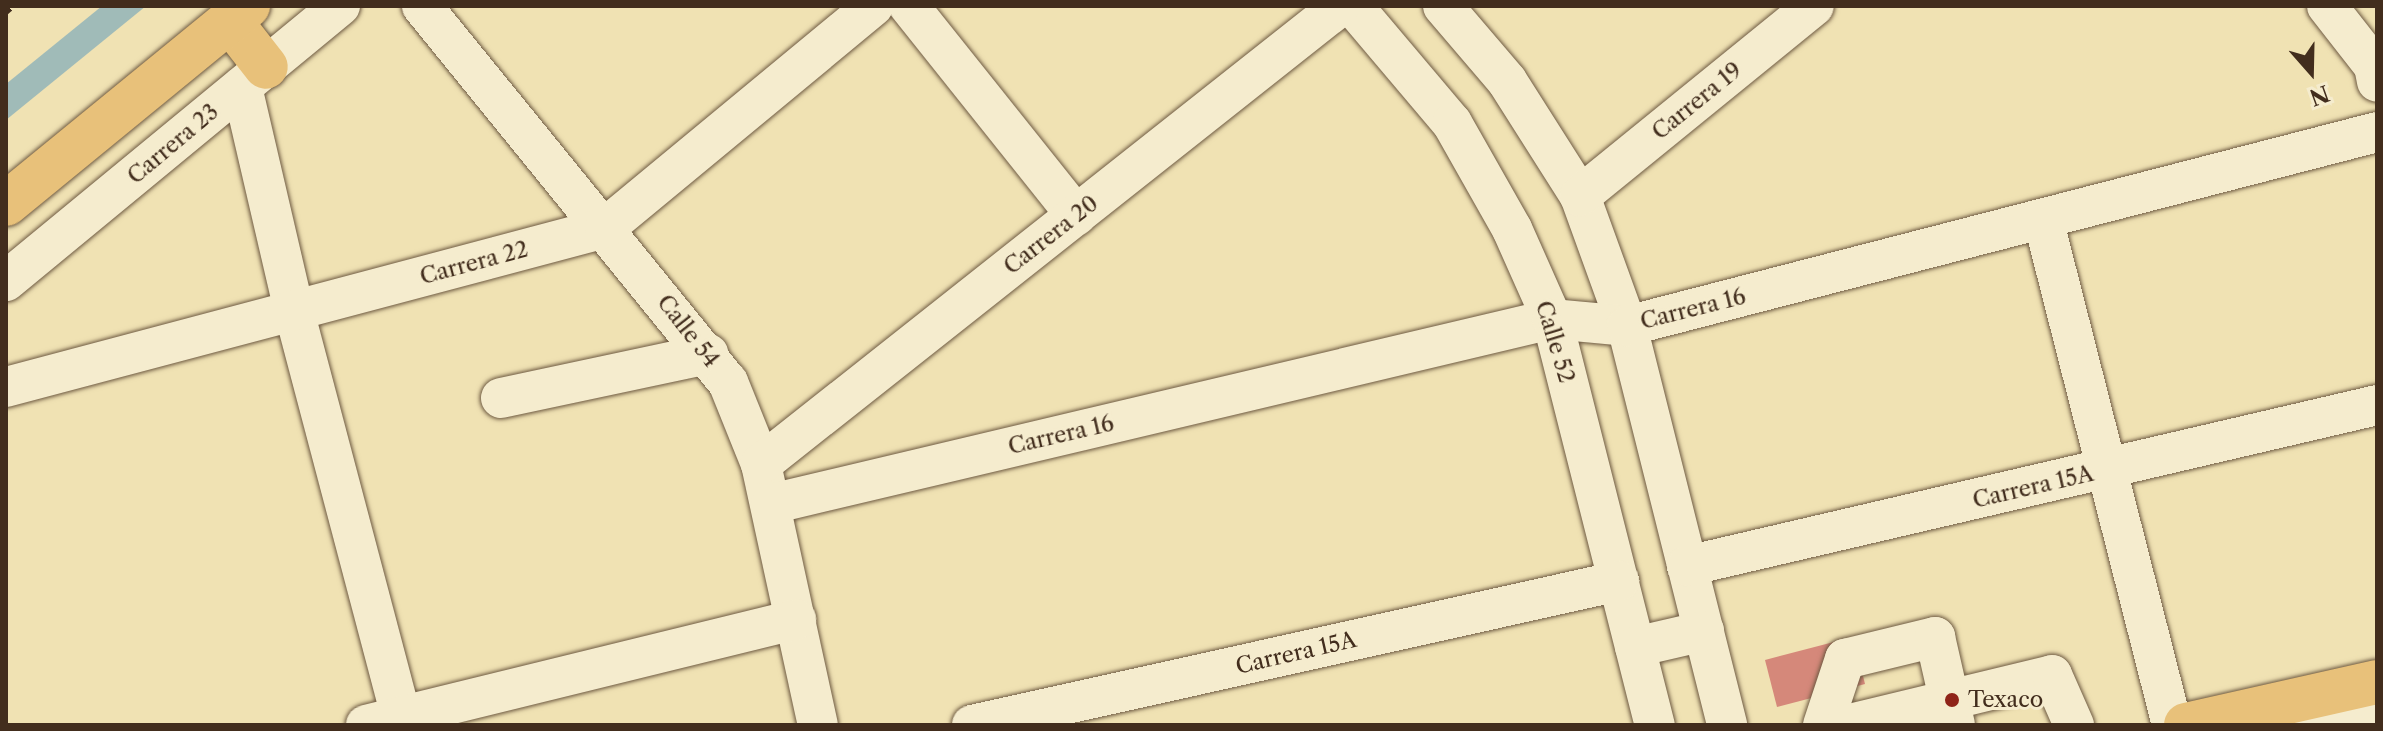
<!DOCTYPE html>
<style>
body{margin:0}
#map{position:relative;width:2383px;height:731px;overflow:hidden;background:#f0e2b3;font-family:"Libre Caslon Text",serif}
div>[style]{position:absolute}
.water>*{inset:0;background:#a0bbb8}
.building>*{inset:0;background:#d5887a}
.path>*{height:5px;margin-top:-2.5px;transform-origin:0;background:repeating-linear-gradient(90deg,#422d1d 0 6px,transparent 0 10px)}
.roads{filter:drop-shadow(0 0 2px #6e5a42) drop-shadow(0 0 2px #6e5a42)}
.minor>*{height:40px;margin:-20px;padding:0 20px;transform-origin:20px;border-radius:20px;background:#f5ecce}
.major>*{height:44px;margin:-22px;padding:0 22px;transform-origin:22px;border-radius:22px;background:#e8c17a}
.dots>*{width:22px;height:22px;translate:-50% -50%;box-sizing:border-box;border:4px solid #f5ecce;border-radius:50%}
span{translate:-50% -50%;white-space:nowrap;text-align:center;line-height:1.15;-webkit-text-stroke:6px #f5ecce;paint-order:stroke}
.street-label{font-size:22px;color:#422d1d}
.poi-label{font-size:22px;color:#422d1d}
.left{translate:0 -50%;text-align:left}
.frame{position:absolute;inset:0;border:8px solid #422d1d;pointer-events:none}
.north{position:absolute;left:2271px;top:32px;width:80px;height:80px;-webkit-text-stroke:6px #f5ecce;paint-order:stroke;rotate:160deg;font-size:22px;font-weight:700;line-height:32px;text-align:center;color:#422d1d}
.north::after{content:'';display:block;margin:auto;width:28px;height:36px;background:#422d1d;clip-path:polygon(50% 0,100% 100%,50% 72%,0 100%)}
</style>
<div id="map">
<div class="water">
<div style="clip-path:polygon(102px 6px,146px 6px,6px 120px,6px 84px)"></div>
</div>
<div class="building">
<div style="clip-path:polygon(1853px 637px,1865px 684px,1777px 707px,1765px 660px)"></div>
</div>
<div class="path">
<div style="left:6px;top:12px;width:9px;rotate:-41deg"></div>
</div>
<div class="roads">
<div class="minor">
<div style="left:422px;top:6px;width:485px;rotate:50.9deg"></div>
<div style="left:728px;top:382px;width:88px;rotate:68.1deg"></div>
<div style="left:761px;top:464px;width:267px;rotate:77.7deg"></div>
<div style="left:909px;top:6px;width:268px;rotate:51.4deg"></div>
<div style="left:1353px;top:6px;width:153px;rotate:49.8deg"></div>
<div style="left:1452px;top:123px;width:122px;rotate:60.5deg"></div>
<div style="left:1512px;top:229px;width:98px;rotate:66deg"></div>
<div style="left:1552px;top:319px;width:419px;rotate:75.8deg"></div>
<div style="left:1443px;top:6px;width:99px;rotate:49.5deg"></div>
<div style="left:1507px;top:81px;width:136px;rotate:57.6deg"></div>
<div style="left:1580px;top:196px;width:138px;rotate:70.1deg"></div>
<div style="left:1627px;top:326px;width:411px;rotate:75.9deg"></div>
<div style="left:2327px;top:6px;width:76px;rotate:51.9deg"></div>
<div style="left:2374px;top:66px;width:16px;rotate:79deg"></div>
<div style="left:242px;top:87px;width:230px;rotate:76.9deg"></div>
<div style="left:294px;top:311px;width:428px;rotate:75.2deg"></div>
<div style="left:1580px;top:196px;width:301px;rotate:-39.1deg"></div>
<div style="left:2043px;top:219px;width:522px;rotate:75.7deg"></div>
<div style="left:6px;top:281px;width:433px;rotate:-39.5deg"></div>
<div style="left:6px;top:387px;width:620px;rotate:-14.87deg"></div>
<div style="left:605px;top:228px;width:348px;rotate:-39.6deg"></div>
<div style="left:501px;top:398px;width:212px;rotate:-12deg"></div>
<div style="left:761px;top:464px;width:738px;rotate:-38.34deg"></div>
<div style="left:771px;top:504px;width:803px;rotate:-13.33deg"></div>
<div style="left:1552px;top:319px;width:75px;rotate:5.3deg"></div>
<div style="left:1627px;top:326px;width:775px;rotate:-14.5deg"></div>
<div style="left:1687px;top:566px;width:709px;rotate:-13.13deg"></div>
<div style="left:1635px;top:647px;width:71px;rotate:-13.1deg"></div>
<div style="left:366px;top:725px;width:443px;rotate:-13.8deg"></div>
<div style="left:972px;top:725px;width:663px;rotate:-12.55deg"></div>
<div style="left:1823px;top:725px;width:70px;rotate:-71.6deg"></div>
<div style="left:1845px;top:659px;width:93px;rotate:-13.7deg"></div>
<div style="left:1935px;top:637px;width:90px;rotate:77.2deg"></div>
<div style="left:1846px;top:725px;width:212px;rotate:-13.6deg"></div>
<div style="left:2052px;top:675px;width:55px;rotate:66.3deg"></div>
<div style="left:2314px;top:725px;width:65px;rotate:-12.5deg"></div>
</div>
<div class="major">
<div style="left:230px;top:21px;width:58px;rotate:52deg"></div>
<div style="left:6px;top:204px;width:313px;rotate:-39.3deg"></div>
<div style="left:2186px;top:725px;width:196px;rotate:-12.7deg"></div>
</div>
</div>
<div class="dots">
<div style="left:1952px;top:700px;background:#8f2418"></div>
</div>
<div class="street-label">
<span style="left:1697px;top:101px;rotate:-39deg">Carrera 19</span>
<span style="left:173px;top:144px;rotate:-40deg">Carrera 23</span>
<span style="left:1051px;top:235px;rotate:-38deg">Carrera 20</span>
<span style="left:474px;top:263px;rotate:-15deg">Carrera 22</span>
<span style="left:1693px;top:309px;rotate:-14deg">Carrera 16</span>
<span style="left:688px;top:331px;rotate:52deg">Calle 54</span>
<span style="left:1555px;top:342px;rotate:73deg">Calle 52</span>
<span style="left:1061px;top:435px;rotate:-13deg">Carrera 16</span>
<span style="left:2033px;top:487px;rotate:-13deg">Carrera 15A</span>
<span style="left:1296px;top:653px;rotate:-13deg">Carrera 15A</span>
</div>
<div class="poi-label">
<span class="left" style="left:1968px;top:700px">Texaco</span>
</div>
<div class="frame"></div>
<div class="north">N</div>
</div>
